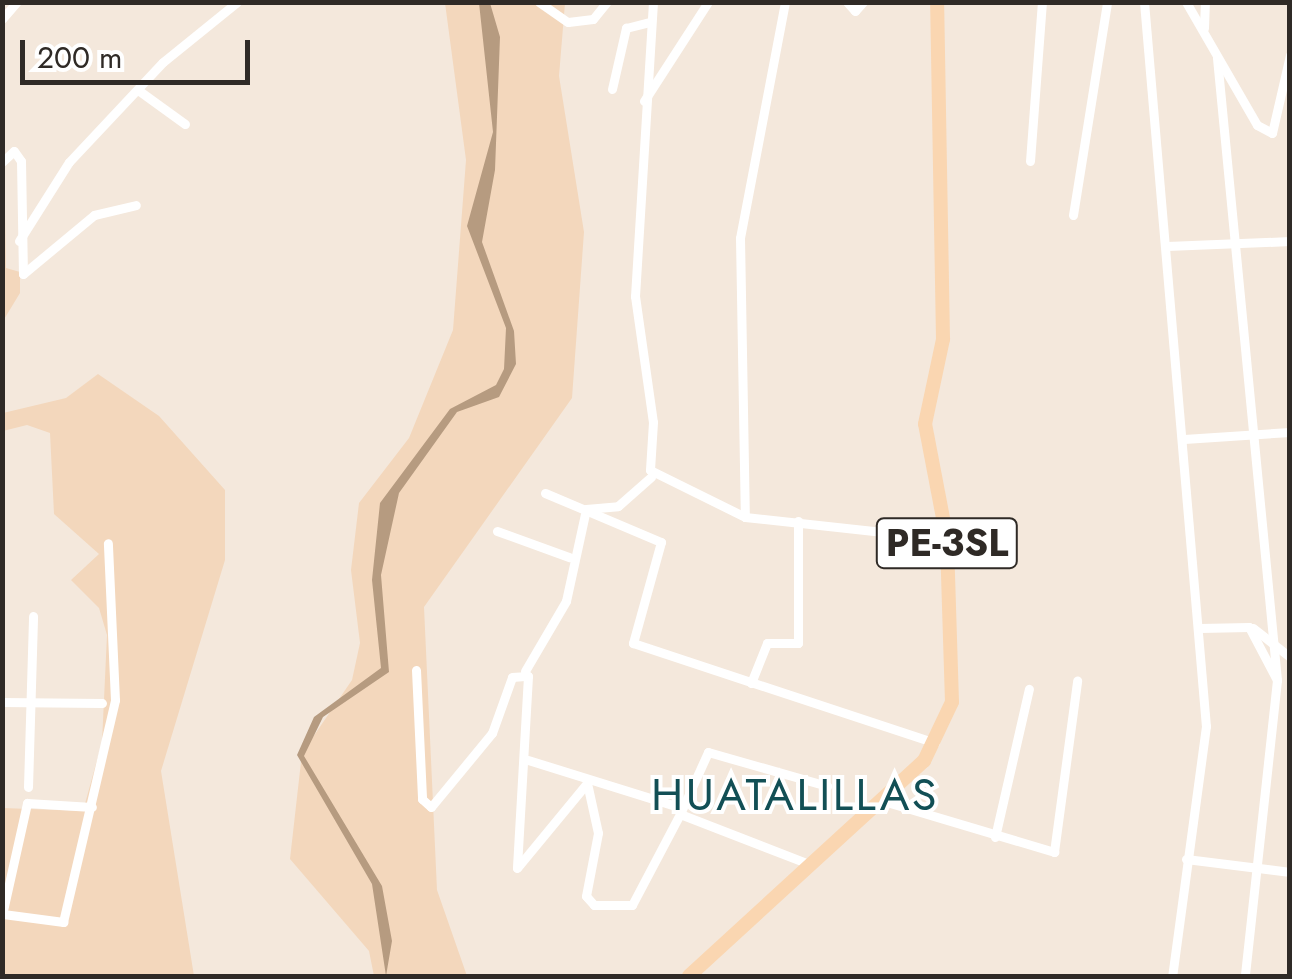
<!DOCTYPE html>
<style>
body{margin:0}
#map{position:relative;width:1292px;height:979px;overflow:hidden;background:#f4e8dc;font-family:Jost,sans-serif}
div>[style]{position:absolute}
.green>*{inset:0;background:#f3d7bc}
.water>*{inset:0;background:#b69b80}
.street>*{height:9px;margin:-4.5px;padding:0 4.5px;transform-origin:4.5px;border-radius:4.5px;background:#fff}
.primary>*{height:14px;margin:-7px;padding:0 7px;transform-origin:7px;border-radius:7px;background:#fad6b1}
span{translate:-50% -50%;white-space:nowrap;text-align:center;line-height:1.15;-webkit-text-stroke:8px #fff;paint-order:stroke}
.shield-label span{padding:2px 8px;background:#fff;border:2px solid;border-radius:8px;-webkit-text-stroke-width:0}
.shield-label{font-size:38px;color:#2f2a26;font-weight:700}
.quarter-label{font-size:45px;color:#124f55;letter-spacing:2.5px}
.frame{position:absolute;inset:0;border:5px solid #2f2a26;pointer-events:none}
.scale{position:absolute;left:20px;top:40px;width:230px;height:45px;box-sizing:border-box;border:5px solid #2f2a26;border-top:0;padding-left:12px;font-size:30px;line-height:35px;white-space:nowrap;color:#2f2a26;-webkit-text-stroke:8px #fff;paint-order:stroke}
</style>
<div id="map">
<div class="green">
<div style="clip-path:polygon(445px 3px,565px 3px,559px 76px,584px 232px,572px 398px,424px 607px,437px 890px,467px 976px,374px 976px,369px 951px,290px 859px,302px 753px,352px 680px,360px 643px,351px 570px,359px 503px,409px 438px,453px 330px,466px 160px)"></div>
<div style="clip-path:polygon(4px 155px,6px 268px,20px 272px,20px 293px,3px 321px)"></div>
<div style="clip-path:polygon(98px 374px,159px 416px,225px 490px,225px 560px,161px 771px,194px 976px,3px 976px,3px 808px,83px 811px,102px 742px,107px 635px,99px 608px,71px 580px,99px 554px,54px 514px,50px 433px,27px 425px,3px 431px,3px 413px,66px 398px)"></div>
</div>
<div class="water">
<div style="clip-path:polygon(479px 3px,490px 3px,500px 37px,495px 170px,482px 242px,514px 331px,516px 364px,499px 397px,457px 412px,399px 493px,381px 575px,389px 672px,323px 717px,304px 756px,382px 886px,392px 941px,386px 976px,372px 884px,297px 755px,314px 717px,381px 668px,372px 580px,380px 503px,450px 409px,496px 385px,504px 369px,506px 328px,467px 226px,493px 132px)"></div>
</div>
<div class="street">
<div style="left:539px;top:2px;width:35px;rotate:35deg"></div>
<div style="left:568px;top:22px;width:25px;rotate:-7deg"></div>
<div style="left:593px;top:19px;width:22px;rotate:-51deg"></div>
<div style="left:653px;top:2px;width:295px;rotate:93.5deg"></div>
<div style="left:635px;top:296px;width:127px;rotate:81.9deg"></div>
<div style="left:653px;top:422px;width:48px;rotate:93.6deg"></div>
<div style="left:650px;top:470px;width:106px;rotate:26.3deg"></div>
<div style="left:785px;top:2px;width:240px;rotate:100.8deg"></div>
<div style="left:740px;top:238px;width:279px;rotate:89deg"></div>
<div style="left:745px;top:517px;width:203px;rotate:6.2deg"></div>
<div style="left:847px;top:2px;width:12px;rotate:48deg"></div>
<div style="left:855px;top:11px;width:12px;rotate:-48deg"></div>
<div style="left:1144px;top:2px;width:727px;rotate:85.11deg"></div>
<div style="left:1206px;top:726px;width:252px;rotate:97.7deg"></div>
<div style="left:1186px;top:2px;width:142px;rotate:60deg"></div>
<div style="left:1257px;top:125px;width:17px;rotate:28deg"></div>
<div style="left:1272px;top:133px;width:80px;rotate:-77deg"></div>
<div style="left:2px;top:19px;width:23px;rotate:-49deg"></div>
<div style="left:1204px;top:28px;width:26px;rotate:-88deg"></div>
<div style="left:1217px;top:58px;width:625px;rotate:84.49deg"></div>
<div style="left:1277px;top:680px;width:298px;rotate:96.2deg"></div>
<div style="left:612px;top:89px;width:63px;rotate:-77.1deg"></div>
<div style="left:626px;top:28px;width:25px;rotate:-14deg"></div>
<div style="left:138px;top:90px;width:58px;rotate:35.9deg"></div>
<div style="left:644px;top:101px;width:118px;rotate:-57.1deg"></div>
<div style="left:1030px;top:161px;width:159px;rotate:-85.7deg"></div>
<div style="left:2px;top:162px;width:16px;rotate:-43deg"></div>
<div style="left:14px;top:151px;width:12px;rotate:55deg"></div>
<div style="left:21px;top:161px;width:113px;rotate:89deg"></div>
<div style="left:23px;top:274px;width:92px;rotate:-39.7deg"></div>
<div style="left:94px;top:215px;width:43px;rotate:-13.4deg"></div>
<div style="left:1073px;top:215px;width:216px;rotate:-80.9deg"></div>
<div style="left:19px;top:241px;width:93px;rotate:-57.7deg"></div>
<div style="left:69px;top:162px;width:137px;rotate:-46.8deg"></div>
<div style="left:163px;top:62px;width:95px;rotate:-39deg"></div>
<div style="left:1167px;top:246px;width:123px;rotate:-2.3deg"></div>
<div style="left:1184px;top:439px;width:106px;rotate:-3.8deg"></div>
<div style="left:545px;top:493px;width:126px;rotate:22.9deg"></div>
<div style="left:661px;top:542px;width:105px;rotate:105.5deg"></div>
<div style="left:633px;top:643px;width:318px;rotate:18.3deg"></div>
<div style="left:497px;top:531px;width:77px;rotate:19.9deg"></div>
<div style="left:1200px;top:628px;width:49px;rotate:-1.2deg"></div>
<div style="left:1249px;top:627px;width:60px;rotate:62.2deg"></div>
<div style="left:1253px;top:628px;width:47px;rotate:38.1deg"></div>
<div style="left:416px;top:670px;width:129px;rotate:87.3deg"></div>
<div style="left:422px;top:799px;width:12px;rotate:42deg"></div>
<div style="left:431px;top:807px;width:96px;rotate:-50.5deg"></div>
<div style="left:492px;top:733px;width:59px;rotate:-70.3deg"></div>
<div style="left:512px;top:677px;width:16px;rotate:-4deg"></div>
<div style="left:528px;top:676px;width:192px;rotate:93.3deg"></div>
<div style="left:517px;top:868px;width:110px;rotate:-50.5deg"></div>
<div style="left:587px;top:783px;width:51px;rotate:77.6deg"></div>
<div style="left:598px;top:833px;width:64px;rotate:100.8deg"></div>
<div style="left:586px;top:896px;width:12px;rotate:48deg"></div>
<div style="left:594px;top:905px;width:38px"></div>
<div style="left:632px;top:905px;width:103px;rotate:-62.2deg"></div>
<div style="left:680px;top:814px;width:138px;rotate:21.2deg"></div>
<div style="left:525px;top:671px;width:81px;rotate:-59.6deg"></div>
<div style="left:566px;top:601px;width:94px;rotate:-77.7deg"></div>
<div style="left:586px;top:509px;width:32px;rotate:-5deg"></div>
<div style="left:618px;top:506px;width:44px;rotate:-41.3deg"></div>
<div style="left:751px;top:683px;width:43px;rotate:-68.2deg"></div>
<div style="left:767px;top:643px;width:31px"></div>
<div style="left:798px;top:643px;width:122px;rotate:-90deg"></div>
<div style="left:2px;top:702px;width:100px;rotate:0.6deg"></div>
<div style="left:528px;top:760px;width:161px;rotate:17.3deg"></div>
<div style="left:28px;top:787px;width:171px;rotate:-88.3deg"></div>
<div style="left:880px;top:800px;width:182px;rotate:16.6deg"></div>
<div style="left:1054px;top:852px;width:173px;rotate:-82.3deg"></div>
<div style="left:680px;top:814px;width:68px;rotate:-65.7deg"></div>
<div style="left:708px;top:752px;width:124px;rotate:15.9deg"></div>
<div style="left:995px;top:837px;width:152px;rotate:-77.1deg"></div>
<div style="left:1186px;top:859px;width:105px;rotate:7.1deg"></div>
<div style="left:3px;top:914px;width:61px;rotate:7.6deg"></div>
<div style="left:63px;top:922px;width:228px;rotate:-76.8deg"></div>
<div style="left:115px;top:700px;width:157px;rotate:-92.6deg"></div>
<div style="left:2px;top:915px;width:115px;rotate:-77.4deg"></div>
<div style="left:27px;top:803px;width:65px;rotate:3.5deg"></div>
</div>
<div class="primary">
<div style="left:689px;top:976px;width:319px;rotate:-42.5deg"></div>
<div style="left:924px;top:761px;width:65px;rotate:-64.6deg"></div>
<div style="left:952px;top:702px;width:163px;rotate:-91.8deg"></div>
<div style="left:947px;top:539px;width:117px;rotate:-100.8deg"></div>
<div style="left:925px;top:424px;width:87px;rotate:-78deg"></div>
<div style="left:943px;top:339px;width:337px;rotate:-91deg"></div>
</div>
<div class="shield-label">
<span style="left:947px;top:543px">PE-3SL</span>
</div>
<div class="quarter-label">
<span style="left:795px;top:795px">HUATALILLAS</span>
</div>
<div class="frame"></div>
<div class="scale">200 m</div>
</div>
